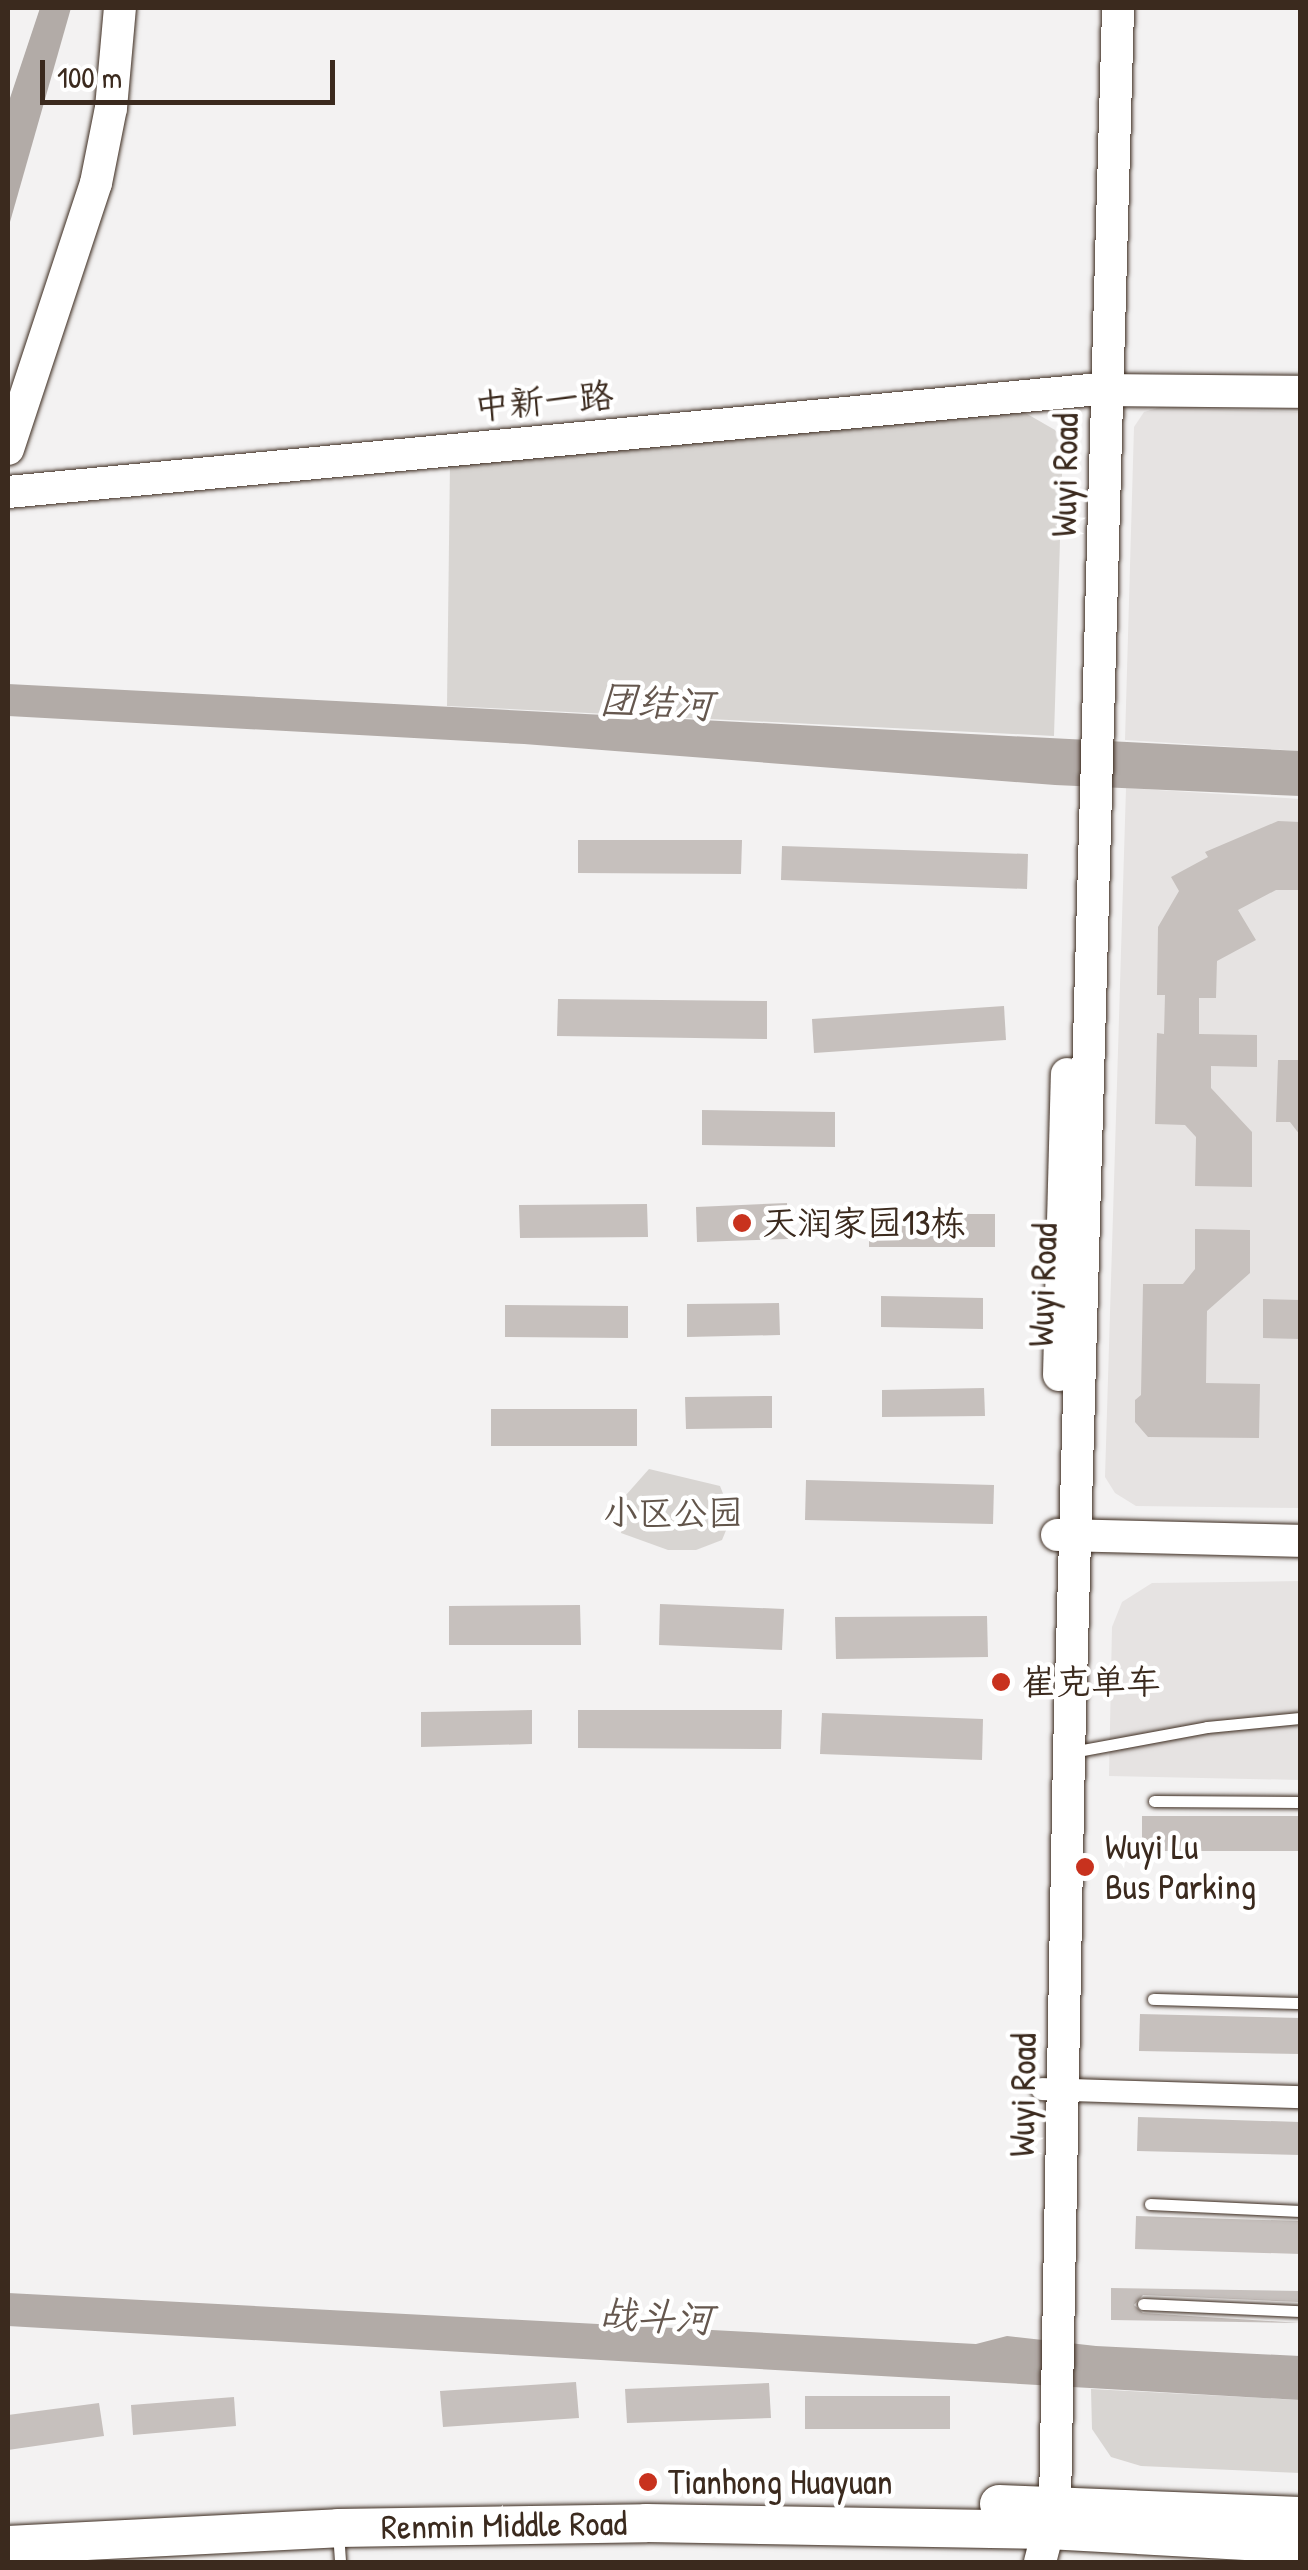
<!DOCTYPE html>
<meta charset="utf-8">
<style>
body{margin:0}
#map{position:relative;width:1308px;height:2570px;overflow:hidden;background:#f3f2f2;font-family:"Patrick Hand","LXGW WenKai TC",sans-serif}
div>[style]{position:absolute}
.built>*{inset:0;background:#e6e3e2}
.green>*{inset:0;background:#d8d5d2}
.water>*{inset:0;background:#b2aba7}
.building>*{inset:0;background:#c6c0bd}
.roads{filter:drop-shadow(0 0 2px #3b2a1e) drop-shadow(0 0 2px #3b2a1e)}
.lane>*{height:11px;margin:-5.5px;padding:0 5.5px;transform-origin:5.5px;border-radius:5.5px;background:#fff}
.street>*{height:22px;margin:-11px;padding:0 11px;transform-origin:11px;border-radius:11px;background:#fff}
.secondary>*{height:32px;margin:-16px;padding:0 16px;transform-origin:16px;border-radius:16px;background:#fff}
.primary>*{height:38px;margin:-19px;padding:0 19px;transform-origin:19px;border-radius:19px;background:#fff}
.dots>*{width:28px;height:28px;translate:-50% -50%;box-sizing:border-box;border:5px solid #fff;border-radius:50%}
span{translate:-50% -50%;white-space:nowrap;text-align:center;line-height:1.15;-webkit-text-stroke:9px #fff;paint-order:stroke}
.street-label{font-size:35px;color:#3b2a1e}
.poi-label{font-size:35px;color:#3b2a1e}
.left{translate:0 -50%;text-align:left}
.park-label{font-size:35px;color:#62554b}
.water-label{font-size:38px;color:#65574e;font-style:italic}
.frame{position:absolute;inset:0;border:10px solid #3b2a1e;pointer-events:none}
.scale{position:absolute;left:40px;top:60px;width:295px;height:45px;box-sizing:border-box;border:5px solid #3b2a1e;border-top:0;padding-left:12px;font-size:30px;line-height:35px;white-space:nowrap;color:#3b2a1e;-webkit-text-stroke:8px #fff;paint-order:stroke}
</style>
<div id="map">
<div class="built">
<div style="clip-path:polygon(1161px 407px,1300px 412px,1300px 751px,1125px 740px,1134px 427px,1144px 412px)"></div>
<div style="clip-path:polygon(1126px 788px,1300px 799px,1300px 1508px,1136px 1506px,1115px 1493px,1105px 1477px)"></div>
<div style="clip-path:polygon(1300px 1581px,1300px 1780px,1109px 1776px,1112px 1627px,1122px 1602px,1152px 1583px)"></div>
</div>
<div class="green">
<div style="clip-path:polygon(1022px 411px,1055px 430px,1063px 442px,1054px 736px,447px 706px,450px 462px)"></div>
<div style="clip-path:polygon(649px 1469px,720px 1486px,732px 1516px,722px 1540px,696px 1550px,668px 1550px,621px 1533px,626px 1495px)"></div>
<div style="clip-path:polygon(1091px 2389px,1300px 2400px,1300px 2473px,1141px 2466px,1111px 2457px,1092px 2429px)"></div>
</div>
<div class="water">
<div style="clip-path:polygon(40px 8px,71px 8px,8px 229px,8px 104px)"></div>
<div style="clip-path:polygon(8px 684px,1300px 751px,1300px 796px,1055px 785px,524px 744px,8px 716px)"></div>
<div style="clip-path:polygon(8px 2293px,976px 2344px,1007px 2336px,1096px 2346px,1300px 2356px,1300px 2400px,8px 2326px)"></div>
</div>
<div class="building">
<div style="clip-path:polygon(1278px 821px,1300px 822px,1300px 890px,1276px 890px,1238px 910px,1256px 940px,1217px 961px,1216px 998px,1199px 998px,1199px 1034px,1257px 1035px,1257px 1067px,1211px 1066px,1211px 1088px,1252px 1132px,1252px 1187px,1195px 1186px,1196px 1137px,1185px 1125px,1155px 1124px,1157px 1033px,1164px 1034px,1165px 995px,1157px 995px,1158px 927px,1179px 891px,1171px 877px,1208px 857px,1205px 852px)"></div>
<div style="clip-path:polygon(578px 840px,742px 840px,741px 874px,578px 873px)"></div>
<div style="clip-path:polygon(782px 846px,1028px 854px,1027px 889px,781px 880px)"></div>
<div style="clip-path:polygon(558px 999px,767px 1001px,767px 1039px,557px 1036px)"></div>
<div style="clip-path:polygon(1004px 1006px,1006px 1040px,814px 1053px,812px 1019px)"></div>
<div style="clip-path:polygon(1278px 1060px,1300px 1060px,1300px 1135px,1290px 1122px,1276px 1122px)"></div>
<div style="clip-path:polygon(702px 1110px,835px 1112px,835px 1147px,702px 1145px)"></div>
<div style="clip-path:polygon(787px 1203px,788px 1239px,697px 1242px,696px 1207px)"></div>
<div style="clip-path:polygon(647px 1204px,648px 1237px,520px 1238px,519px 1205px)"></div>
<div style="clip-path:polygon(869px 1214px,995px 1214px,995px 1247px,869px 1247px)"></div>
<div style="clip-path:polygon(1195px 1229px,1250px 1230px,1250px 1273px,1207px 1311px,1206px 1383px,1260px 1384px,1259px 1438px,1148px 1437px,1135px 1422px,1135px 1400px,1141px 1395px,1143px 1284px,1183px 1284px,1195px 1269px)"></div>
<div style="clip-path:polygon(881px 1296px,983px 1298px,983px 1329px,881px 1327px)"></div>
<div style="clip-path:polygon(1263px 1299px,1300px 1300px,1300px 1339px,1263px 1338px)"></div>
<div style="clip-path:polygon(779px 1303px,780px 1335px,687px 1337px,687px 1304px)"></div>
<div style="clip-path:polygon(505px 1305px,628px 1306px,628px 1338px,505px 1337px)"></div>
<div style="clip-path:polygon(984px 1388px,985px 1416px,882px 1417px,882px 1390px)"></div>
<div style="clip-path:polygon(772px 1396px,772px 1428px,686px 1429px,685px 1397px)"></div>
<div style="clip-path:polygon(491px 1409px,637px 1409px,637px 1446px,491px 1446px)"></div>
<div style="clip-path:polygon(806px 1480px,994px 1485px,993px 1524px,805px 1520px)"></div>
<div style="clip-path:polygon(660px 1604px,784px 1609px,782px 1650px,659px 1645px)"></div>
<div style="clip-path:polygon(580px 1605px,581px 1645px,449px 1645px,449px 1606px)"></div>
<div style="clip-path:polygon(987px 1616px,988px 1657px,836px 1659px,835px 1617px)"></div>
<div style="clip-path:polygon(532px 1710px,532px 1744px,421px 1747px,421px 1712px)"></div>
<div style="clip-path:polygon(578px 1710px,782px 1710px,781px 1749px,578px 1748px)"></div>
<div style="clip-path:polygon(822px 1713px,983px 1719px,982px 1760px,820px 1754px)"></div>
<div style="clip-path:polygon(1142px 1816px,1300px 1816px,1300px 1851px,1142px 1851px)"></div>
<div style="clip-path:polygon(1140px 2014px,1300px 2018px,1300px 2054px,1139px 2051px)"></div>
<div style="clip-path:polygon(1138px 2117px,1300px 2122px,1300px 2155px,1137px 2151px)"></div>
<div style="clip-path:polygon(1136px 2216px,1300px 2221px,1300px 2254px,1135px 2249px)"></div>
<div style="clip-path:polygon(1111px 2288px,1300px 2291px,1300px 2302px,1143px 2295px,1134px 2305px,1143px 2313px,1300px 2323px,1111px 2320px)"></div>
<div style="clip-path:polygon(576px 2382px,579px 2418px,443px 2427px,440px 2391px)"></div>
<div style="clip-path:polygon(769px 2383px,771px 2418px,627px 2423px,625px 2389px)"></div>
<div style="clip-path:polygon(805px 2396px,950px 2396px,950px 2429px,805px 2429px)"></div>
<div style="clip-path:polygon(234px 2397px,236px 2426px,133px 2435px,131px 2405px)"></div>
<div style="clip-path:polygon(99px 2403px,104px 2436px,8px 2450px,8px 2415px)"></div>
</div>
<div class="roads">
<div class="lane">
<div style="left:1072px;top:1752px;width:137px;rotate:-10.5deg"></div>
<div style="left:1207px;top:1727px;width:93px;rotate:-5.5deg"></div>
<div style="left:1154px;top:1801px;width:146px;rotate:0.4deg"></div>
<div style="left:1153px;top:1999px;width:147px;rotate:1.6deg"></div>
<div style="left:1150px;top:2204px;width:150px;rotate:2.7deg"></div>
<div style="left:1143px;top:2304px;width:157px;rotate:2.6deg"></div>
<div style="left:338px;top:2532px;width:30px;rotate:86deg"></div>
</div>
<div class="street">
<div style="left:1042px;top:2089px;width:258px;rotate:1.8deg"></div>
</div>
<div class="secondary">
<div style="left:8px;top:449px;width:280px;rotate:-71.7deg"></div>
<div style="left:96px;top:183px;width:76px;rotate:-78.7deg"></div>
<div style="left:111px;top:108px;width:100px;rotate:-84.9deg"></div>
<div style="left:8px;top:492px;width:1086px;rotate:-5.39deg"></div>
<div style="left:1089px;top:390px;width:211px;rotate:0.5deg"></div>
<div style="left:1059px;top:1375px;width:301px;rotate:-88.5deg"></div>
<div style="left:1057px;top:1535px;width:243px;rotate:1.4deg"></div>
<div style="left:1040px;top:2562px;width:60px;rotate:-75.5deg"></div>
<div style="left:1055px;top:2504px;width:751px;rotate:-88.93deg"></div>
<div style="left:1069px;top:1753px;width:1746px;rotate:-88.39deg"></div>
</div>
<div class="primary">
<div style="left:999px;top:2504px;width:301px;rotate:2.3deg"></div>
<div style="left:8px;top:2545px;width:330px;rotate:-2.9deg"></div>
<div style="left:338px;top:2528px;width:308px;rotate:-0.9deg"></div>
<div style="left:646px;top:2523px;width:402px;rotate:1deg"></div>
<div style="left:1048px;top:2530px;width:252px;rotate:3.2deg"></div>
</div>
</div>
<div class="dots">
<div style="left:742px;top:1223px;background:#c8321e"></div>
<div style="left:1001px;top:1682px;background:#c8321e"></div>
<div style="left:1085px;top:1867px;background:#c8321e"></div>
<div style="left:648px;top:2482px;background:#c8321e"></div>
</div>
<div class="street-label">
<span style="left:544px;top:401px;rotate:-5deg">中新一路</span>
<span style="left:1065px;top:475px;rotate:-89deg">Wuyi Road</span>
<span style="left:1043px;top:1285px;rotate:-88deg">Wuyi Road</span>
<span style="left:1023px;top:2095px;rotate:-89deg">Wuyi Road</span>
<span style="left:504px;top:2525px;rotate:-1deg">Renmin Middle Road</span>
</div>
<div class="poi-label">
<span class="left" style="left:762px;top:1223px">天润家园13栋</span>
<span class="left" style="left:1021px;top:1682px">崔克单车</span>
<span class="left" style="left:1105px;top:1867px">Wuyi Lu<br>Bus Parking</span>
<span class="left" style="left:668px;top:2482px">Tianhong Huayuan</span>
</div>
<div class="park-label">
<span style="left:673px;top:1513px">小区公园</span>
</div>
<div class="water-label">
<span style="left:656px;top:702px;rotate:3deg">团结河</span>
<span style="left:656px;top:2316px;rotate:3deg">战斗河</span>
</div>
<div class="frame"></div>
<div class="scale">100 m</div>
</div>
